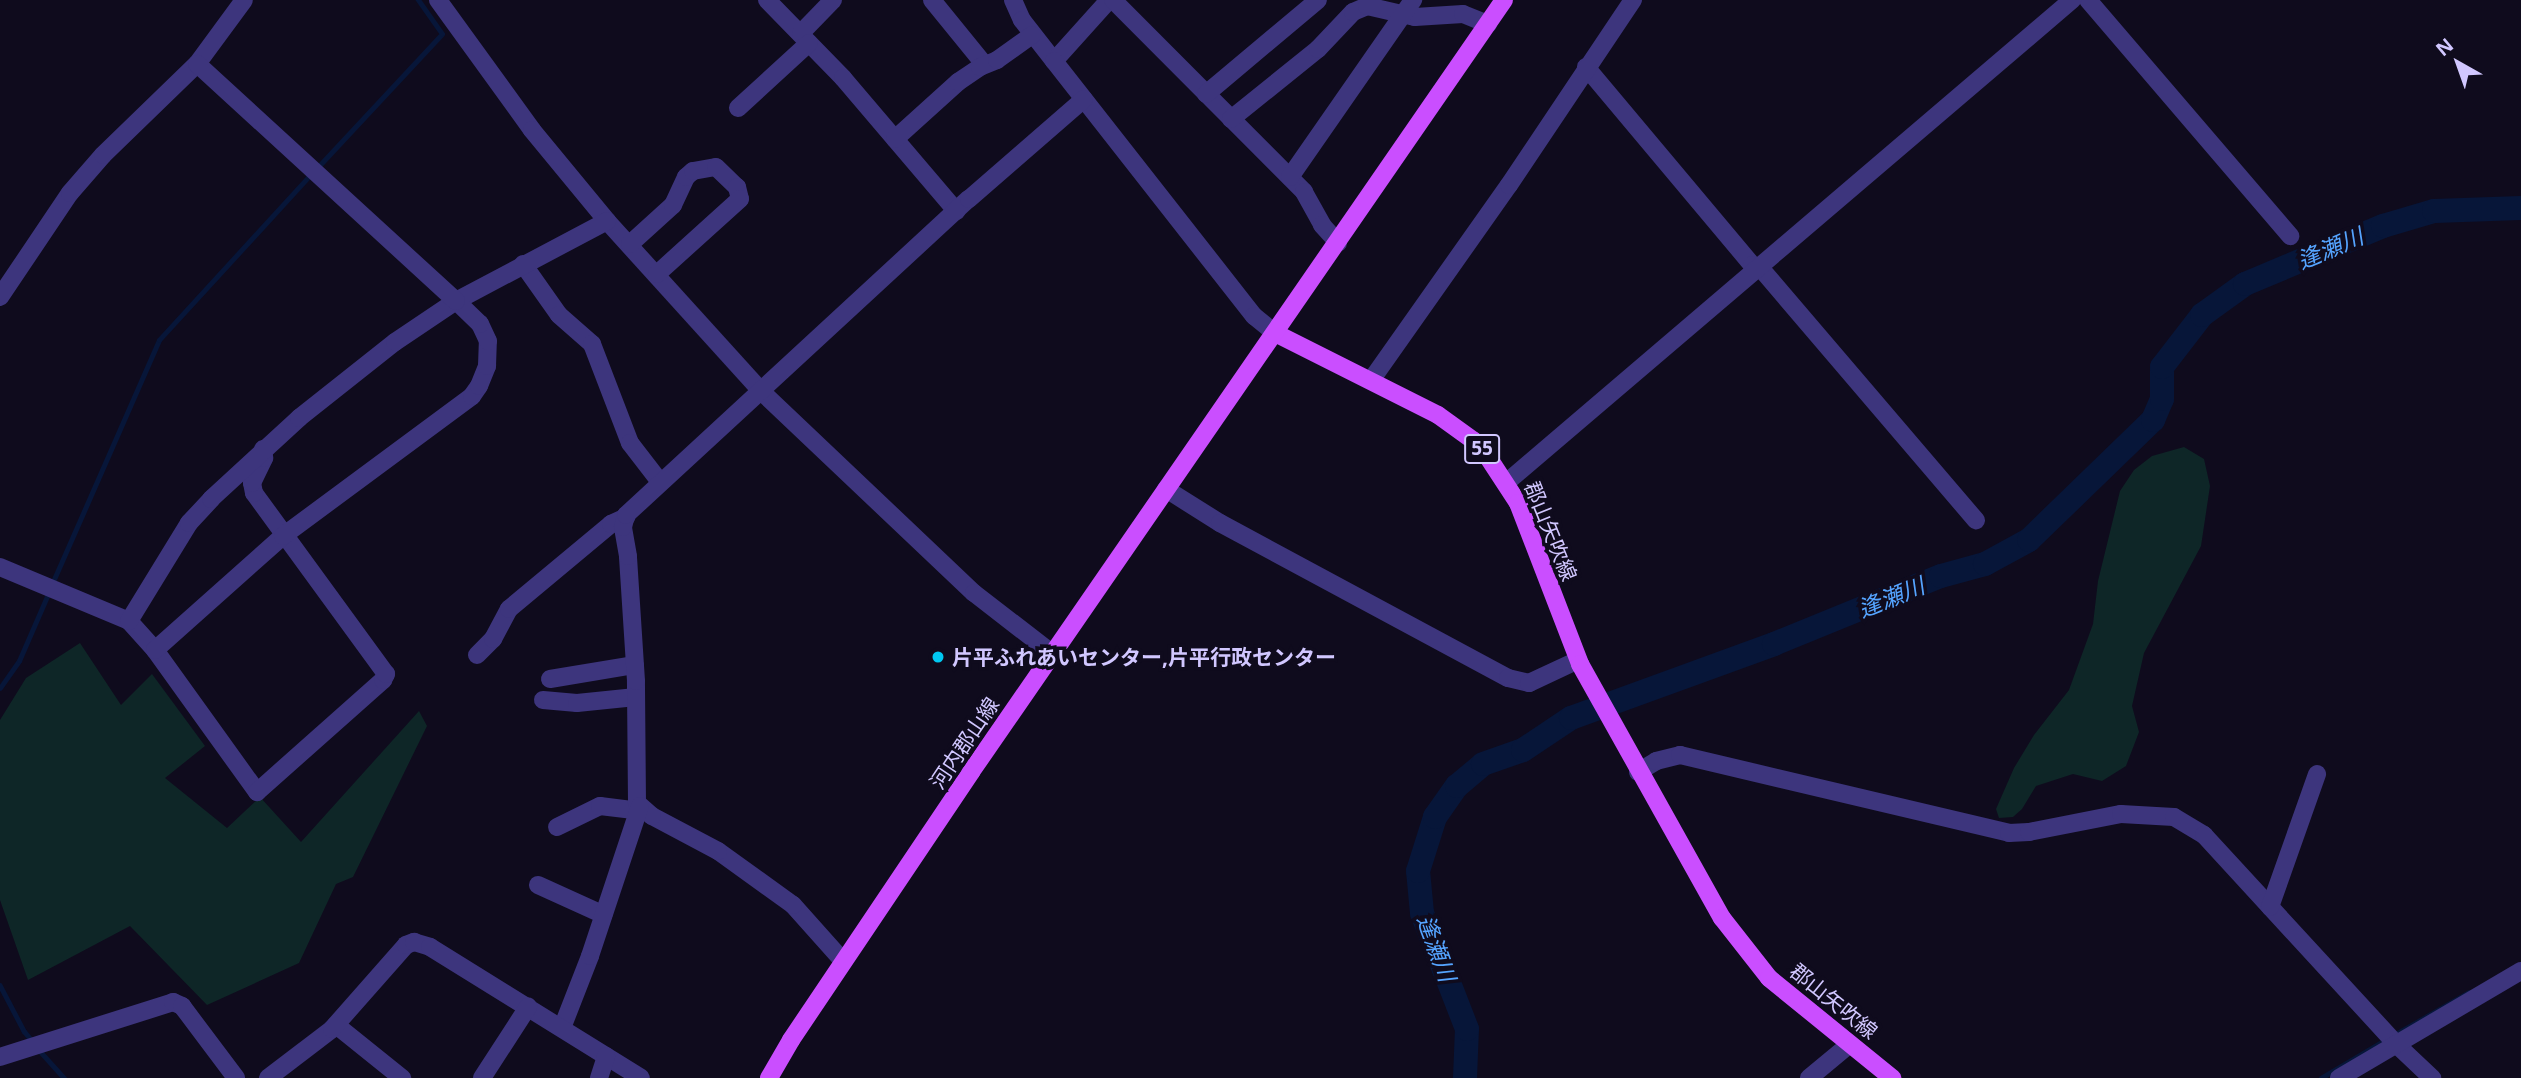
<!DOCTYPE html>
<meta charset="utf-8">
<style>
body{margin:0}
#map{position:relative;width:2521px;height:1078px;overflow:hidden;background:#0f0b1d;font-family:"Open Sans","Noto Sans JP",sans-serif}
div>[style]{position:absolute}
.green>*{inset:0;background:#0e2627}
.stream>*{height:4.5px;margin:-2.25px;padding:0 2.25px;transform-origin:2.25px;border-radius:2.25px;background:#071639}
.river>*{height:24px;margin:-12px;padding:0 12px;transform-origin:12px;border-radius:12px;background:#071639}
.minor>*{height:18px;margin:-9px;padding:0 9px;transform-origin:9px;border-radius:9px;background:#3d357d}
.major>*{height:18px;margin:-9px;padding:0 9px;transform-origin:9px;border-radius:9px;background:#ca4eff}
.dots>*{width:19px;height:19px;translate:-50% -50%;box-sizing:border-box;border:4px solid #0f0b1d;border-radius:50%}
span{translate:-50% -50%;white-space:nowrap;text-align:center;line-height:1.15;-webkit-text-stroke:7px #0f0b1d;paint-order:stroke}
.shield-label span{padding:2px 5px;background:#0f0b1d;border:2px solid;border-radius:5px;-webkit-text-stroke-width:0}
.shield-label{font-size:19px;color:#d1c7ff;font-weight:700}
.street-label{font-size:21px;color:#d1c7ff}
.poi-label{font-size:21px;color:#d1c7ff;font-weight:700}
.left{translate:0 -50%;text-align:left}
.water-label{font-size:23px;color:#55a4ff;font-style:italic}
.north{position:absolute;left:2423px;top:28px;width:70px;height:70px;-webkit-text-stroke:5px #0f0b1d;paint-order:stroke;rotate:320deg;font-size:19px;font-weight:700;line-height:28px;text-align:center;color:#d1c7ff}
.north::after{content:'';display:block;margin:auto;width:24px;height:32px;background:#d1c7ff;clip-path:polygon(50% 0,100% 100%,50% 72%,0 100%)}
</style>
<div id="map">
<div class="green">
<div style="clip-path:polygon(2184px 447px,2204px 459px,2210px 486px,2201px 546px,2144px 653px,2132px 706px,2139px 732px,2126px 766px,2102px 781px,2073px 774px,2036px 786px,2022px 809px,2013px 817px,1999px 818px,1996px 809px,2014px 768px,2034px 735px,2069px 690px,2093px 624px,2098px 581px,2120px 491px,2134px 470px,2152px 456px)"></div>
<div style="clip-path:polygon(80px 643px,121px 705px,152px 674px,205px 746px,165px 778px,227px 828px,260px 797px,301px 842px,419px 711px,427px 726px,353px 877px,336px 884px,299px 963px,207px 1005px,130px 926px,28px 980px,0 900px,0 720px,26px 678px)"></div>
</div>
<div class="stream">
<div style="left:317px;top:168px;width:183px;rotate:-47deg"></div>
<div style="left:442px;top:34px;width:42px;rotate:-125.2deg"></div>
<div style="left:52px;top:584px;width:266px;rotate:-66.3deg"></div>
<div style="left:159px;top:340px;width:225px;rotate:-47.5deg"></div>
<div style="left:0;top:688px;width:33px;rotate:-55deg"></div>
<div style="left:19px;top:661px;width:75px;rotate:-66.5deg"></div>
<div style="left:0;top:985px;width:52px;rotate:62.4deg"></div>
<div style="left:24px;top:1031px;width:16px;rotate:50deg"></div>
<div style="left:2394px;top:1035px;width:86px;rotate:-29.8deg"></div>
<div style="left:39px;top:1050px;width:38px;rotate:48deg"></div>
<div style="left:2321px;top:1078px;width:77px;rotate:-30.6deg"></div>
</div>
<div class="river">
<div style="left:1465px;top:1078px;width:49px;rotate:-87.7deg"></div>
<div style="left:1467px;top:1029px;width:124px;rotate:-111.2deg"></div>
<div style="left:1422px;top:913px;width:42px;rotate:-95.4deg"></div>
<div style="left:1418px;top:871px;width:57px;rotate:-72.5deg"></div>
<div style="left:1435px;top:817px;width:38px;rotate:-55deg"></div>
<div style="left:1457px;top:786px;width:34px;rotate:-40deg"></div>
<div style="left:1483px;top:764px;width:42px;rotate:-19.3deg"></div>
<div style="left:1523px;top:750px;width:58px;rotate:-33.7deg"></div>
<div style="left:1571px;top:718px;width:216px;rotate:-20deg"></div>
<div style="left:1774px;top:644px;width:180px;rotate:-22.2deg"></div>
<div style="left:1941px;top:576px;width:46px;rotate:-15.3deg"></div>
<div style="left:1985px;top:564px;width:50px;rotate:-28.6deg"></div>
<div style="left:2029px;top:540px;width:173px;rotate:-44.1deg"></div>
<div style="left:2153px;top:420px;width:23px;rotate:-67deg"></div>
<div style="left:2162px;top:399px;width:32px;rotate:-90deg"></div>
<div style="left:2162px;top:367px;width:66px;rotate:-52.4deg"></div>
<div style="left:2202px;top:315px;width:53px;rotate:-35.8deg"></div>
<div style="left:2245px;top:284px;width:150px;rotate:-22.8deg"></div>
<div style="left:2383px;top:226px;width:53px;rotate:-16.4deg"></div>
<div style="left:2434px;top:211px;width:87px;rotate:-2deg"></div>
</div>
<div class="minor">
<div style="left:438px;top:0;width:160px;rotate:54.1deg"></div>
<div style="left:532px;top:130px;width:118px;rotate:50.5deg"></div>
<div style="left:607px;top:221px;width:231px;rotate:47.8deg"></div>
<div style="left:762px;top:392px;width:292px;rotate:43.5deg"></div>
<div style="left:974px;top:593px;width:100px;rotate:37.7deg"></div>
<div style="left:767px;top:0;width:109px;rotate:45.7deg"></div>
<div style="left:843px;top:78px;width:175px;rotate:49.6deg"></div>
<div style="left:932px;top:0;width:82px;rotate:50.9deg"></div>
<div style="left:1013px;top:0;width:22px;rotate:66deg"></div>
<div style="left:1022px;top:20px;width:52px;rotate:52deg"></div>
<div style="left:1109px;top:0;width:82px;rotate:132deg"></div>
<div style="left:1054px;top:61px;width:324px;rotate:51.9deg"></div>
<div style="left:1254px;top:316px;width:27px;rotate:39deg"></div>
<div style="left:1113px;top:0;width:271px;rotate:45.1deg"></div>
<div style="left:1304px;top:192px;width:38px;rotate:61deg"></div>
<div style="left:1322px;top:225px;width:24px;rotate:48deg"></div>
<div style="left:2088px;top:0;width:311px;rotate:49.4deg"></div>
<div style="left:801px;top:33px;width:46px;rotate:-45.9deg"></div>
<div style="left:1586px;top:67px;width:258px;rotate:50deg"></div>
<div style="left:1752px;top:265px;width:13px;rotate:29deg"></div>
<div style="left:1763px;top:271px;width:328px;rotate:49.5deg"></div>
<div style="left:1206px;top:94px;width:146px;rotate:-40deg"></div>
<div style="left:738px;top:108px;width:96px;rotate:-42.5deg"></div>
<div style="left:1231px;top:119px;width:112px;rotate:-38.8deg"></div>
<div style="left:1318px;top:49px;width:51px;rotate:-46.6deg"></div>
<div style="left:1353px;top:12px;width:15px;rotate:-23deg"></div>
<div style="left:1367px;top:6px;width:49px;rotate:12.9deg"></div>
<div style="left:1415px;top:17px;width:48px;rotate:-3.6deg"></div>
<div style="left:1463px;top:14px;width:27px;rotate:22deg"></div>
<div style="left:895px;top:139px;width:85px;rotate:-42.1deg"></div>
<div style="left:958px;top:82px;width:27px;rotate:-34deg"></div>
<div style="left:980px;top:67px;width:18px;rotate:-22deg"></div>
<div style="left:997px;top:60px;width:43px;rotate:-35.5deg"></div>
<div style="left:1290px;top:177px;width:216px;rotate:-55.2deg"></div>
<div style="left:630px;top:244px;width:58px;rotate:-42.2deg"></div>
<div style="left:673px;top:205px;width:31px;rotate:-65deg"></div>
<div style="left:686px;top:177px;width:9px;rotate:-41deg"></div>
<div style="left:693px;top:171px;width:23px;rotate:-10deg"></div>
<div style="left:716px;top:167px;width:29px;rotate:44deg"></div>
<div style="left:737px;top:187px;width:12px;rotate:76deg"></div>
<div style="left:740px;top:199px;width:112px;rotate:137.9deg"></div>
<div style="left:523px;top:264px;width:62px;rotate:54.8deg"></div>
<div style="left:559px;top:315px;width:44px;rotate:41.3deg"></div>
<div style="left:592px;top:344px;width:106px;rotate:69deg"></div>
<div style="left:630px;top:443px;width:49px;rotate:52.4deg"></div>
<div style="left:0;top:297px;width:125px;rotate:-56.1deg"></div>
<div style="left:70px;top:193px;width:50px;rotate:-49deg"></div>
<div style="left:103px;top:155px;width:131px;rotate:-44.1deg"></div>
<div style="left:197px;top:64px;width:79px;rotate:-53.7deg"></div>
<div style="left:1372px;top:379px;width:237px;rotate:-54.8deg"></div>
<div style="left:1509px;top:185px;width:223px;rotate:-56.2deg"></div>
<div style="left:1507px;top:482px;width:743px;rotate:-40.47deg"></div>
<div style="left:1166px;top:489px;width:64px;rotate:32.2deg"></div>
<div style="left:1220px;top:523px;width:327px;rotate:28.3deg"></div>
<div style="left:1508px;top:678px;width:22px;rotate:13deg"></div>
<div style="left:1529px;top:683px;width:54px;rotate:-25.1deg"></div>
<div style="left:0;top:567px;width:140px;rotate:22.7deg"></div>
<div style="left:129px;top:621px;width:39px;rotate:48deg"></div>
<div style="left:155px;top:650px;width:175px;rotate:54.3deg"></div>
<div style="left:257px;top:792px;width:169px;rotate:-41.6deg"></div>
<div style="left:383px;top:680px;width:7px;rotate:-63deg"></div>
<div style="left:386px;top:674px;width:224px;rotate:-126.1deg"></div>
<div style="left:254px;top:493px;width:10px;rotate:-101deg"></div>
<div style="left:252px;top:483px;width:28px;rotate:-64deg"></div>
<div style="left:264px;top:458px;width:9px;rotate:-96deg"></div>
<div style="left:129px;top:621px;width:115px;rotate:-58.5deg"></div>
<div style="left:189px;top:523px;width:33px;rotate:-47deg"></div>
<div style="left:211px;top:499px;width:120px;rotate:-42.6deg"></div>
<div style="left:299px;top:418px;width:122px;rotate:-38.4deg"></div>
<div style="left:395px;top:342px;width:73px;rotate:-33.9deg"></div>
<div style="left:456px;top:301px;width:171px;rotate:-27.9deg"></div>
<div style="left:155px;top:650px;width:171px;rotate:-41.7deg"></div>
<div style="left:283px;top:536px;width:235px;rotate:-36.5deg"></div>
<div style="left:472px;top:396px;width:12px;rotate:-55deg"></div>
<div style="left:479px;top:386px;width:22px;rotate:-68deg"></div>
<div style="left:487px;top:366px;width:25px;rotate:-88deg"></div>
<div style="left:488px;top:341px;width:19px;rotate:-115deg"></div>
<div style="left:480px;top:324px;width:33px;rotate:-136deg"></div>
<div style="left:456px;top:301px;width:351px;rotate:-137.5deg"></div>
<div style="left:477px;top:655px;width:23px;rotate:-45deg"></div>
<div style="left:493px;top:639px;width:34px;rotate:-62deg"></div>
<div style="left:509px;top:609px;width:133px;rotate:-39.8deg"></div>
<div style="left:611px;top:524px;width:17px;rotate:-25deg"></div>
<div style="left:550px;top:679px;width:86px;rotate:-9.4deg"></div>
<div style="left:543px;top:700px;width:34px;rotate:5deg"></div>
<div style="left:577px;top:703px;width:59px;rotate:-5.8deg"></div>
<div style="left:1638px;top:772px;width:21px;rotate:-31deg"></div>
<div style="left:1656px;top:761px;width:25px;rotate:-14deg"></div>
<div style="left:1680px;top:755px;width:338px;rotate:13.3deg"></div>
<div style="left:2009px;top:833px;width:20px;rotate:-3deg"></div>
<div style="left:2029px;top:832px;width:94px;rotate:-11.1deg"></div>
<div style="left:2121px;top:814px;width:53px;rotate:3.2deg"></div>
<div style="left:2174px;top:817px;width:35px;rotate:31deg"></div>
<div style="left:2204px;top:835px;width:284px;rotate:47.4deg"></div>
<div style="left:2396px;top:1044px;width:50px;rotate:43.4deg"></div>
<div style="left:557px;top:827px;width:48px;rotate:-26deg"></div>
<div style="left:600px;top:806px;width:38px;rotate:7deg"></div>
<div style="left:538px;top:885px;width:72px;rotate:24.4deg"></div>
<div style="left:2270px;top:907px;width:141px;rotate:-70.5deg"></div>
<div style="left:843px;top:961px;width:75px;rotate:-131.8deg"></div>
<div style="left:793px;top:905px;width:92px;rotate:-144.2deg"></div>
<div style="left:718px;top:851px;width:75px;rotate:-152.1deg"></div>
<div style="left:652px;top:816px;width:20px;rotate:-139deg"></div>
<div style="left:637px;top:803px;width:122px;rotate:-90.5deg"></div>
<div style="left:636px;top:681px;width:125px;rotate:-93.7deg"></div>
<div style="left:628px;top:556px;width:29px;rotate:-100deg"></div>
<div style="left:623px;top:527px;width:12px;rotate:-76deg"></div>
<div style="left:626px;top:515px;width:466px;rotate:-42.7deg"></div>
<div style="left:969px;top:199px;width:152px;rotate:-41deg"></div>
<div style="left:336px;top:1025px;width:85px;rotate:38.8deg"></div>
<div style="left:562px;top:1028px;width:77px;rotate:-68.7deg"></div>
<div style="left:590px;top:956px;width:158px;rotate:-71.6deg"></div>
<div style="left:0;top:1057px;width:182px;rotate:-17.6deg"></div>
<div style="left:173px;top:1002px;width:10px;rotate:24deg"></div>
<div style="left:182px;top:1006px;width:90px;rotate:53.1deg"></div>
<div style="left:268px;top:1078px;width:81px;rotate:-37.4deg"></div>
<div style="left:332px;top:1029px;width:112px;rotate:-48.6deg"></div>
<div style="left:406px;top:945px;width:9px;rotate:-21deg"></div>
<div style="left:414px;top:942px;width:17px;rotate:17deg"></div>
<div style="left:430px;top:947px;width:248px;rotate:31.8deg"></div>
<div style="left:482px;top:1078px;width:85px;rotate:-57.1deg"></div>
<div style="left:599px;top:1078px;width:23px;rotate:-72deg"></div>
<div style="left:1809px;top:1078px;width:53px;rotate:-39.7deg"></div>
<div style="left:2339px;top:1078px;width:211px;rotate:-30.5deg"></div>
</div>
<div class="major">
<div style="left:1275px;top:333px;width:182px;rotate:26.7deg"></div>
<div style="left:1438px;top:415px;width:44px;rotate:35.8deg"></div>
<div style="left:1474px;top:441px;width:18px;rotate:47deg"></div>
<div style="left:1486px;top:454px;width:59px;rotate:56.9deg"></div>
<div style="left:1518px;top:503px;width:173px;rotate:68.9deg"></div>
<div style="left:1580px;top:664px;width:291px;rotate:60.8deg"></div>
<div style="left:1722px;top:918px;width:76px;rotate:51.9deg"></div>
<div style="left:1769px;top:978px;width:159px;rotate:39.1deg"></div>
<div style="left:769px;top:1078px;width:44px;rotate:-59.9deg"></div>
<div style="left:791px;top:1040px;width:323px;rotate:-56.1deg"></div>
<div style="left:971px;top:772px;width:938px;rotate:-55.38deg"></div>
</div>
<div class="dots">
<div style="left:938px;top:657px;background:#00c8f2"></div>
</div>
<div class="shield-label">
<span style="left:1482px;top:449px">55</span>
</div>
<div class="street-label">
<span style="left:1551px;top:531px;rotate:68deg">郡山矢吹線</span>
<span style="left:964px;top:743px;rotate:-56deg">河内郡山線</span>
<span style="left:1834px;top:1001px;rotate:39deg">郡山矢吹線</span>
</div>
<div class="poi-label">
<span class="left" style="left:952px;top:657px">片平ふれあいセンター,片平行政センター</span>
</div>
<div class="water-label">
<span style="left:2330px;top:248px;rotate:-23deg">逢瀬川</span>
<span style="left:1891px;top:597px;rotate:-22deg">逢瀬川</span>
<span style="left:1437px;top:948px;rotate:70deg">逢瀬川</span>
</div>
<div class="north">N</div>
</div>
